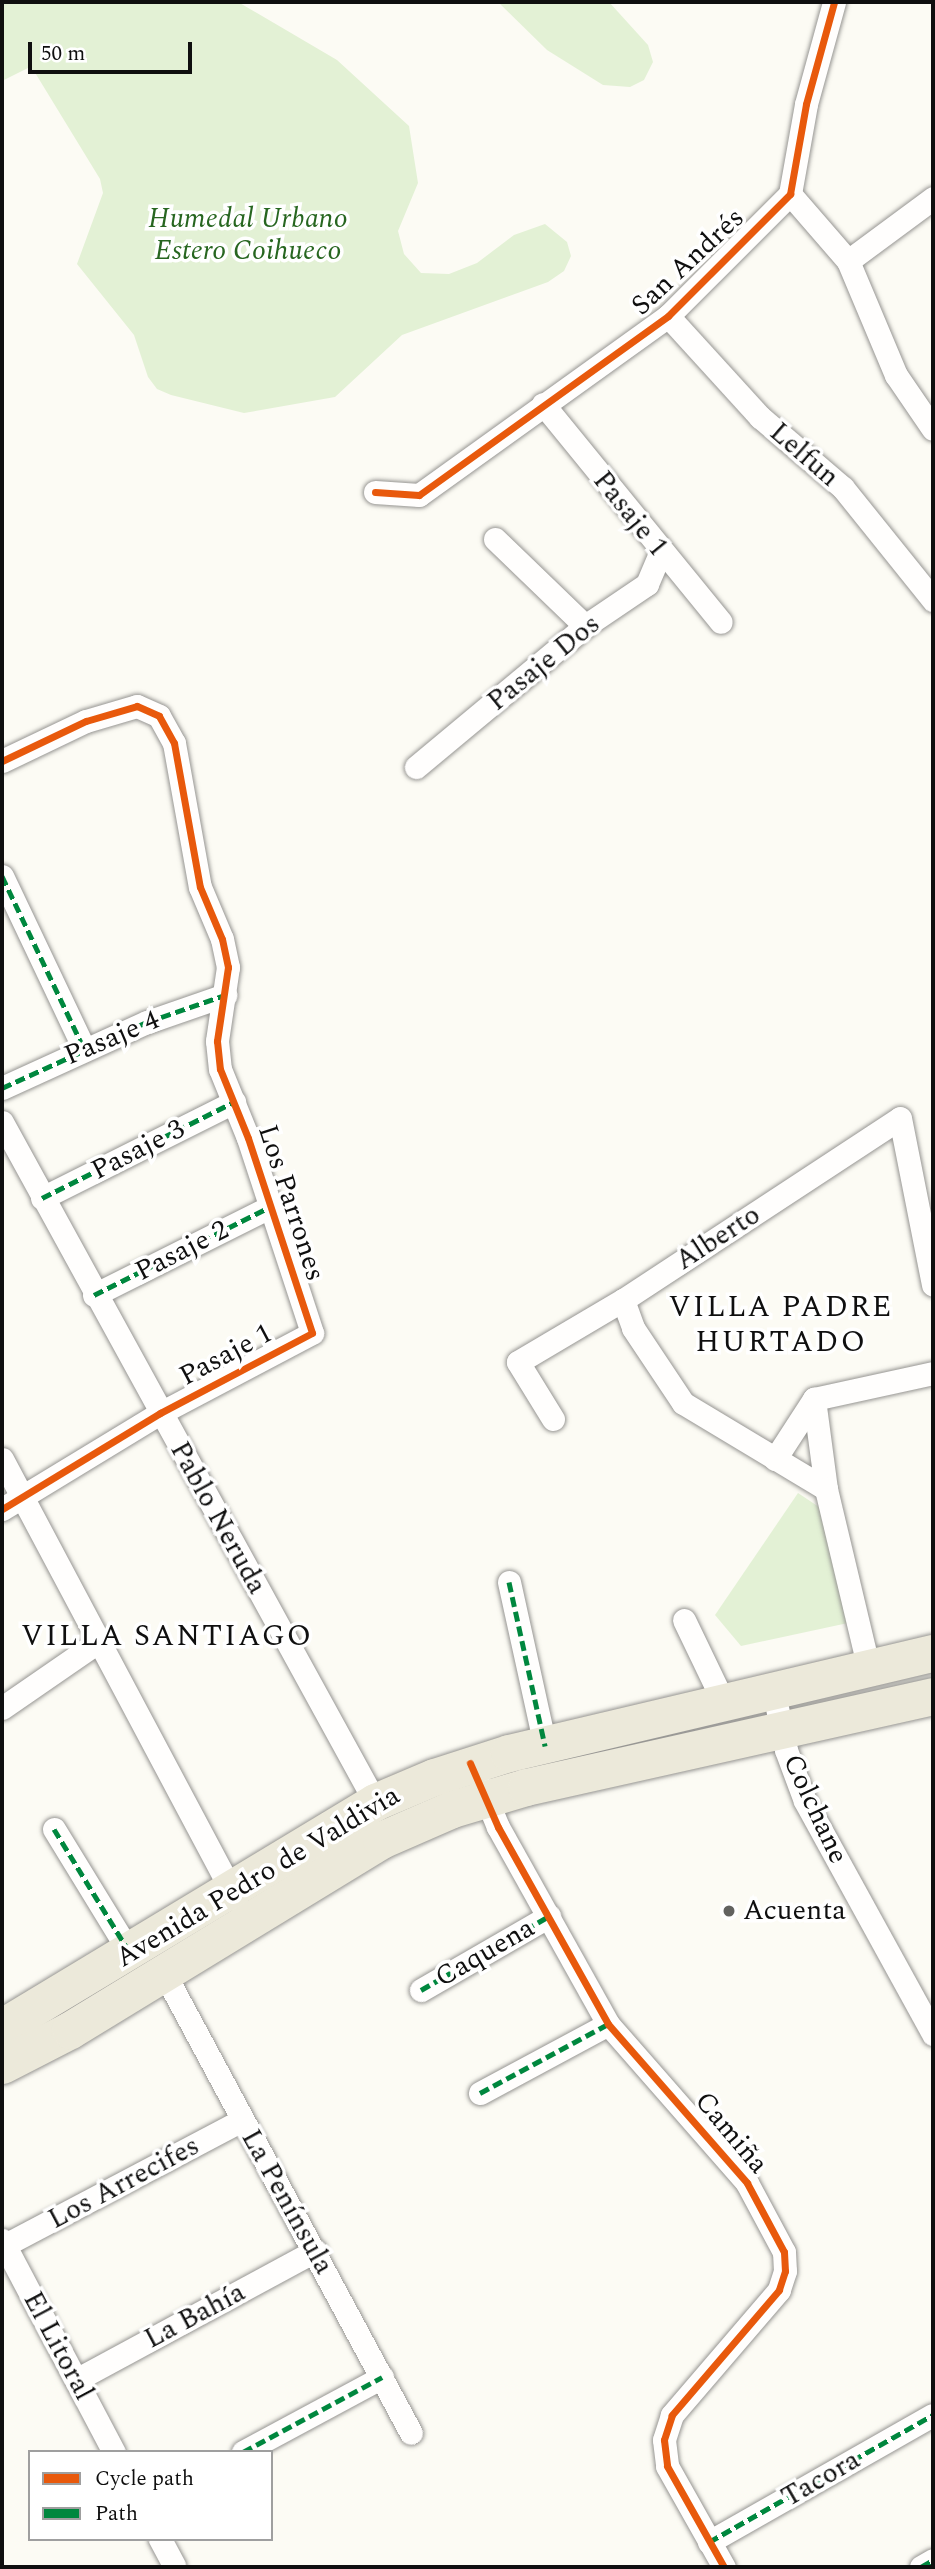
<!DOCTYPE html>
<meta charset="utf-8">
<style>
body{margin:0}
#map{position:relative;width:935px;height:2569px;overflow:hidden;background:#fcfbf4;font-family:Spectral,serif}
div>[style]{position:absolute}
.green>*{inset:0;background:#e3f1d5}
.roads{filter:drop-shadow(0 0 2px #969592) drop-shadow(0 0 2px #969592)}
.street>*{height:23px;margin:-11.5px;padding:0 11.5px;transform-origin:11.5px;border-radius:11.5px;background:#fffefd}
.primary>*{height:37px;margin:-18.5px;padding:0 18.5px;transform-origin:18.5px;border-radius:18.5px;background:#ece9da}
.quiet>*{height:5px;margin-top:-2.5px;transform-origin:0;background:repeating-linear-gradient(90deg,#00873e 0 10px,transparent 0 15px)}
.cycleway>*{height:7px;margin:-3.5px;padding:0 3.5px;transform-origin:3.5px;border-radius:3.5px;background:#e8590c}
.dots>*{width:19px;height:19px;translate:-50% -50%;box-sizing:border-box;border:4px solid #fff;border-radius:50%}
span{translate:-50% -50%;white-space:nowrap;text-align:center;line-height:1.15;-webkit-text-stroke:7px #fff;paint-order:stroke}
.park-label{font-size:28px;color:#276620;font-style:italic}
.street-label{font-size:28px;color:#0f0f0f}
.poi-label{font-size:28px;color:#0f0f0f}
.left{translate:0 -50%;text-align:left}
.neighbourhood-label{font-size:30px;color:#0f0f0f;letter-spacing:2px}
.frame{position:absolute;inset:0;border:4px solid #0f0f0f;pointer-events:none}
.legend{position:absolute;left:28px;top:2450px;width:245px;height:91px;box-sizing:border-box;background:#fff;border:2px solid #9f9f9f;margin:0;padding:9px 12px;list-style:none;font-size:21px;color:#0f0f0f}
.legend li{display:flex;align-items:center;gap:14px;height:35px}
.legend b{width:35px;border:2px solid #9f9f9f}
.scale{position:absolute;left:28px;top:42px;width:164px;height:32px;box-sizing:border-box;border:4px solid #0f0f0f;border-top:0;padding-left:9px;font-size:21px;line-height:24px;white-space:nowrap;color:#0f0f0f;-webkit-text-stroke:5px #fff;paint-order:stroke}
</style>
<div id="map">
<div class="green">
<div style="clip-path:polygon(2px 2px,238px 2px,337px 60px,409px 126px,418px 183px,398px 231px,404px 254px,421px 273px,449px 274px,477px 263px,514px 235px,545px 224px,567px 242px,571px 256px,564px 271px,548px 282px,402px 335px,335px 397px,244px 413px,171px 395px,157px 389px,148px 377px,134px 335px,77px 264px,103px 193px,100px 179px,34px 71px,28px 68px,2px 81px)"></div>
<div style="clip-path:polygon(498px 2px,609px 2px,648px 45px,653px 62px,644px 80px,630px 87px,603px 85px,547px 50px)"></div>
<div style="clip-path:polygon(798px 1493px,819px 1507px,848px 1623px,741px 1646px,715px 1615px)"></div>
</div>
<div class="roads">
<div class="street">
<div style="left:790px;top:194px;width:89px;rotate:49.1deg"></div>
<div style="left:848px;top:261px;width:106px;rotate:-36.5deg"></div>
<div style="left:848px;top:261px;width:124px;rotate:67.2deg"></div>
<div style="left:896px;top:375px;width:65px;rotate:55.6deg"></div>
<div style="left:668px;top:316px;width:137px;rotate:47.7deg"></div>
<div style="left:760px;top:417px;width:109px;rotate:40.5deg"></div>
<div style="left:843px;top:488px;width:144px;rotate:51.2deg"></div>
<div style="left:543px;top:404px;width:281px;rotate:50.8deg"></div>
<div style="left:375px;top:492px;width:44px;rotate:3.9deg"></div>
<div style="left:419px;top:495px;width:307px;rotate:-35.7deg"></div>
<div style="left:668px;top:316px;width:173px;rotate:-45deg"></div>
<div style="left:790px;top:194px;width:91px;rotate:-79.9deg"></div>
<div style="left:806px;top:104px;width:106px;rotate:-74.6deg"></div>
<div style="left:495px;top:539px;width:125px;rotate:44deg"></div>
<div style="left:2px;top:761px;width:93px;rotate:-25.5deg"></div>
<div style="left:86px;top:721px;width:53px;rotate:-16.4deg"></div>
<div style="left:137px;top:706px;width:24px;rotate:24deg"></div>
<div style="left:159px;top:716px;width:31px;rotate:61deg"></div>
<div style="left:174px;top:743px;width:146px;rotate:79.8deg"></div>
<div style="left:200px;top:887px;width:56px;rotate:67.1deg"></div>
<div style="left:222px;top:939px;width:29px;rotate:78deg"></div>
<div style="left:228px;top:967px;width:75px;rotate:98.5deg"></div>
<div style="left:217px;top:1041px;width:28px;rotate:84deg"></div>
<div style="left:220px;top:1069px;width:74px;rotate:67.9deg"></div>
<div style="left:248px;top:1138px;width:205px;rotate:71.8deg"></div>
<div style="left:312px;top:1333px;width:172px;rotate:152.2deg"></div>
<div style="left:160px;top:1413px;width:185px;rotate:148.7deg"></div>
<div style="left:416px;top:767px;width:220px;rotate:-39.8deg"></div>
<div style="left:585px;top:626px;width:75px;rotate:-34.1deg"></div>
<div style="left:647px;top:584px;width:34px;rotate:-67deg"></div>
<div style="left:2px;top:876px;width:191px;rotate:64.6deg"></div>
<div style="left:2px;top:1088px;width:159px;rotate:-24.5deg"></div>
<div style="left:147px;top:1022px;width:83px;rotate:-19.1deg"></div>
<div style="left:2px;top:1122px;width:776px;rotate:61.25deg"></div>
<div style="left:42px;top:1198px;width:215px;rotate:-26.6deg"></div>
<div style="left:94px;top:1295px;width:197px;rotate:-26.6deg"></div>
<div style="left:623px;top:1300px;width:30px;rotate:70deg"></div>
<div style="left:633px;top:1328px;width:90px;rotate:56.3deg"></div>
<div style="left:683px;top:1403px;width:167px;rotate:31deg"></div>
<div style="left:814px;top:1399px;width:91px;rotate:82.4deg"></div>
<div style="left:826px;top:1489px;width:185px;rotate:76.6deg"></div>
<div style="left:814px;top:1399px;width:122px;rotate:-12.3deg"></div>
<div style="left:553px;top:1419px;width:67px;rotate:-121.6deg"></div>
<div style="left:518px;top:1362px;width:122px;rotate:-30.6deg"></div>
<div style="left:623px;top:1300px;width:331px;rotate:-33.3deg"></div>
<div style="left:900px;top:1118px;width:170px;rotate:78.8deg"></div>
<div style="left:2px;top:1459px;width:499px;rotate:62deg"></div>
<div style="left:775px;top:1459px;width:72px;rotate:-57deg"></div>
<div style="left:509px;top:1582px;width:168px;rotate:77.6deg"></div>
<div style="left:684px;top:1620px;width:92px;rotate:64.3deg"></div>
<div style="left:773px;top:1689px;width:62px;rotate:78deg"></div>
<div style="left:786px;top:1750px;width:54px;rotate:69.6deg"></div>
<div style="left:805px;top:1801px;width:266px;rotate:61.2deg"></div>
<div style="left:2px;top:1708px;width:118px;rotate:-34.6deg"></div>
<div style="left:482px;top:1788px;width:42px;rotate:67.7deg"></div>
<div style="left:498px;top:1827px;width:226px;rotate:60.8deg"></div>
<div style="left:608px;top:2024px;width:211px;rotate:48.8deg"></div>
<div style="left:747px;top:2183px;width:78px;rotate:61.8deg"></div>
<div style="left:784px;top:2252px;width:19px;rotate:87deg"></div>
<div style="left:785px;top:2271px;width:20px;rotate:108deg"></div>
<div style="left:779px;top:2290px;width:165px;rotate:130.6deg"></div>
<div style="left:672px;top:2415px;width:26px;rotate:108deg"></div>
<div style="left:664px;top:2440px;width:26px;rotate:83deg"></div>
<div style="left:667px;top:2466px;width:116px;rotate:60.6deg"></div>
<div style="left:54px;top:1829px;width:145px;rotate:58.5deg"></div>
<div style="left:163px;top:1971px;width:524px;rotate:61.77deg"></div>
<div style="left:421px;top:1990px;width:148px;rotate:-30deg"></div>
<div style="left:480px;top:2093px;width:145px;rotate:-28.3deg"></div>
<div style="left:2px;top:2240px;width:240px;rotate:62.2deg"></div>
<div style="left:5px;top:2245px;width:268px;rotate:-27.8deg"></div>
<div style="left:76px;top:2380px;width:272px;rotate:-28.4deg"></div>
<div style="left:243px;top:2452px;width:158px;rotate:-28.3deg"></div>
<div style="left:160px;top:2539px;width:30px;rotate:62deg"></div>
<div style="left:709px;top:2542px;width:257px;rotate:-29.6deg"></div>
<div style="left:921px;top:2567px;width:14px;rotate:-30deg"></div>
</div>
<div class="primary">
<div style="left:2px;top:2027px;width:436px;rotate:-31.1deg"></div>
<div style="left:375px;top:1802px;width:64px;rotate:-23deg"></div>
<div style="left:434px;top:1777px;width:79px;rotate:-17.7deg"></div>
<div style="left:509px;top:1753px;width:436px;rotate:-13.3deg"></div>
<div style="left:2px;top:2065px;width:76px;rotate:-27.2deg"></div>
<div style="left:70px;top:2030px;width:364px;rotate:-31.4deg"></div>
<div style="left:381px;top:1840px;width:77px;rotate:-23.6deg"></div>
<div style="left:452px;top:1809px;width:77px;rotate:-16.6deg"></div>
<div style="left:526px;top:1787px;width:417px;rotate:-12.6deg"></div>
</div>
</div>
<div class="quiet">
<div style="left:2px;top:876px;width:191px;rotate:64.6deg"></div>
<div style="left:2px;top:1088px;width:159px;rotate:-24.5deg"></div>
<div style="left:147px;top:1022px;width:83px;rotate:-19.1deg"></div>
<div style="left:42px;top:1198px;width:215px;rotate:-26.6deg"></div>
<div style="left:94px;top:1295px;width:197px;rotate:-26.6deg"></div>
<div style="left:509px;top:1582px;width:168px;rotate:77.6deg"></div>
<div style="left:54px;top:1829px;width:145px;rotate:58.5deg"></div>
<div style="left:421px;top:1990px;width:148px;rotate:-30deg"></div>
<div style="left:480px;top:2093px;width:145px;rotate:-28.3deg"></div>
<div style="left:243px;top:2452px;width:158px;rotate:-28.3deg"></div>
<div style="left:709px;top:2542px;width:257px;rotate:-29.6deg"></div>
<div style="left:921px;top:2567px;width:14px;rotate:-30deg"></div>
</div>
<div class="cycleway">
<div style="left:375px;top:492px;width:44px;rotate:3.9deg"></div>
<div style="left:419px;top:495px;width:307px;rotate:-35.7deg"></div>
<div style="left:668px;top:316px;width:173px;rotate:-45deg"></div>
<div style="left:790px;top:194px;width:91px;rotate:-79.9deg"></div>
<div style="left:806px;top:104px;width:106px;rotate:-74.6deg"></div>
<div style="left:2px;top:761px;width:93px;rotate:-25.5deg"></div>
<div style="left:86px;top:721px;width:53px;rotate:-16.4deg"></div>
<div style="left:137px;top:706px;width:24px;rotate:24deg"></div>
<div style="left:159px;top:716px;width:31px;rotate:61deg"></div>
<div style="left:174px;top:743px;width:146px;rotate:79.8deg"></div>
<div style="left:200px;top:887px;width:56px;rotate:67.1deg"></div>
<div style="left:222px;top:939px;width:29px;rotate:78deg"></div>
<div style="left:228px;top:967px;width:75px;rotate:98.5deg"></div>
<div style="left:217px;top:1041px;width:28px;rotate:84deg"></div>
<div style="left:220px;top:1069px;width:74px;rotate:67.9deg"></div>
<div style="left:248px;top:1138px;width:205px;rotate:71.8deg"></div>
<div style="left:312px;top:1333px;width:172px;rotate:152.2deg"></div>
<div style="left:160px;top:1413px;width:185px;rotate:148.7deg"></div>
<div style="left:470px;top:1763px;width:70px;rotate:66.4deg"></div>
<div style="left:498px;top:1827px;width:226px;rotate:60.8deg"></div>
<div style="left:608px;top:2024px;width:211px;rotate:48.8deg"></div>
<div style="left:747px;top:2183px;width:78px;rotate:61.8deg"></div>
<div style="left:784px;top:2252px;width:19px;rotate:87deg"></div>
<div style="left:785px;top:2271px;width:20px;rotate:108deg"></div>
<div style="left:779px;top:2290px;width:165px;rotate:130.6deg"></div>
<div style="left:672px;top:2415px;width:26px;rotate:108deg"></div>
<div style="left:664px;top:2440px;width:26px;rotate:83deg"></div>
<div style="left:667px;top:2466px;width:116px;rotate:60.6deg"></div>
</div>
<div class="dots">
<div style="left:729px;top:1911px;background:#62625f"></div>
</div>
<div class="park-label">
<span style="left:248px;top:235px">Humedal Urbano<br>Estero Coihueco</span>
</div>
<div class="street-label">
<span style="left:688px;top:262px;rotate:-43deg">San Andrés</span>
<span style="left:804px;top:455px;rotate:41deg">Lelfun</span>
<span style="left:630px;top:514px;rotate:51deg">Pasaje 1</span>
<span style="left:544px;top:663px;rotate:-39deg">Pasaje Dos</span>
<span style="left:112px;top:1038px;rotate:-23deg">Pasaje 4</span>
<span style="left:138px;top:1150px;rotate:-27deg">Pasaje 3</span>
<span style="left:291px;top:1203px;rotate:72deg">Los Parrones</span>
<span style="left:718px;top:1238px;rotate:-33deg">Alberto</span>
<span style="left:182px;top:1251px;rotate:-27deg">Pasaje 2</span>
<span style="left:226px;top:1355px;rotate:-28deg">Pasaje 1</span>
<span style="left:218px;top:1518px;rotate:61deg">Pablo Neruda</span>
<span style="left:815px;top:1809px;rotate:65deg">Colchane</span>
<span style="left:258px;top:1877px;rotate:-31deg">Avenida Pedro de Valdivia</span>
<span style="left:485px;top:1953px;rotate:-30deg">Caquena</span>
<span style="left:731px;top:2133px;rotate:50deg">Camiña</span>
<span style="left:124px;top:2183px;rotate:-28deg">Los Arrecifes</span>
<span style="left:287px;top:2202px;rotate:61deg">La Península</span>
<span style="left:195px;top:2316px;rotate:-28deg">La Bahía</span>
<span style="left:58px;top:2346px;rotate:62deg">El Litoral</span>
<span style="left:821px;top:2479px;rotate:-30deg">Tacora</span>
</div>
<div class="poi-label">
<span class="left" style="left:743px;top:1911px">Acuenta</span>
</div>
<div class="neighbourhood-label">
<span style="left:781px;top:1324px">VILLA PADRE<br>HURTADO</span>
<span style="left:167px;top:1636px">VILLA SANTIAGO</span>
</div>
<div class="frame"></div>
<ul class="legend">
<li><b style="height:9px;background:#e8590c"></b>Cycle path</li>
<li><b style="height:9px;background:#00873e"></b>Path</li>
</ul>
<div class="scale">50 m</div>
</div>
